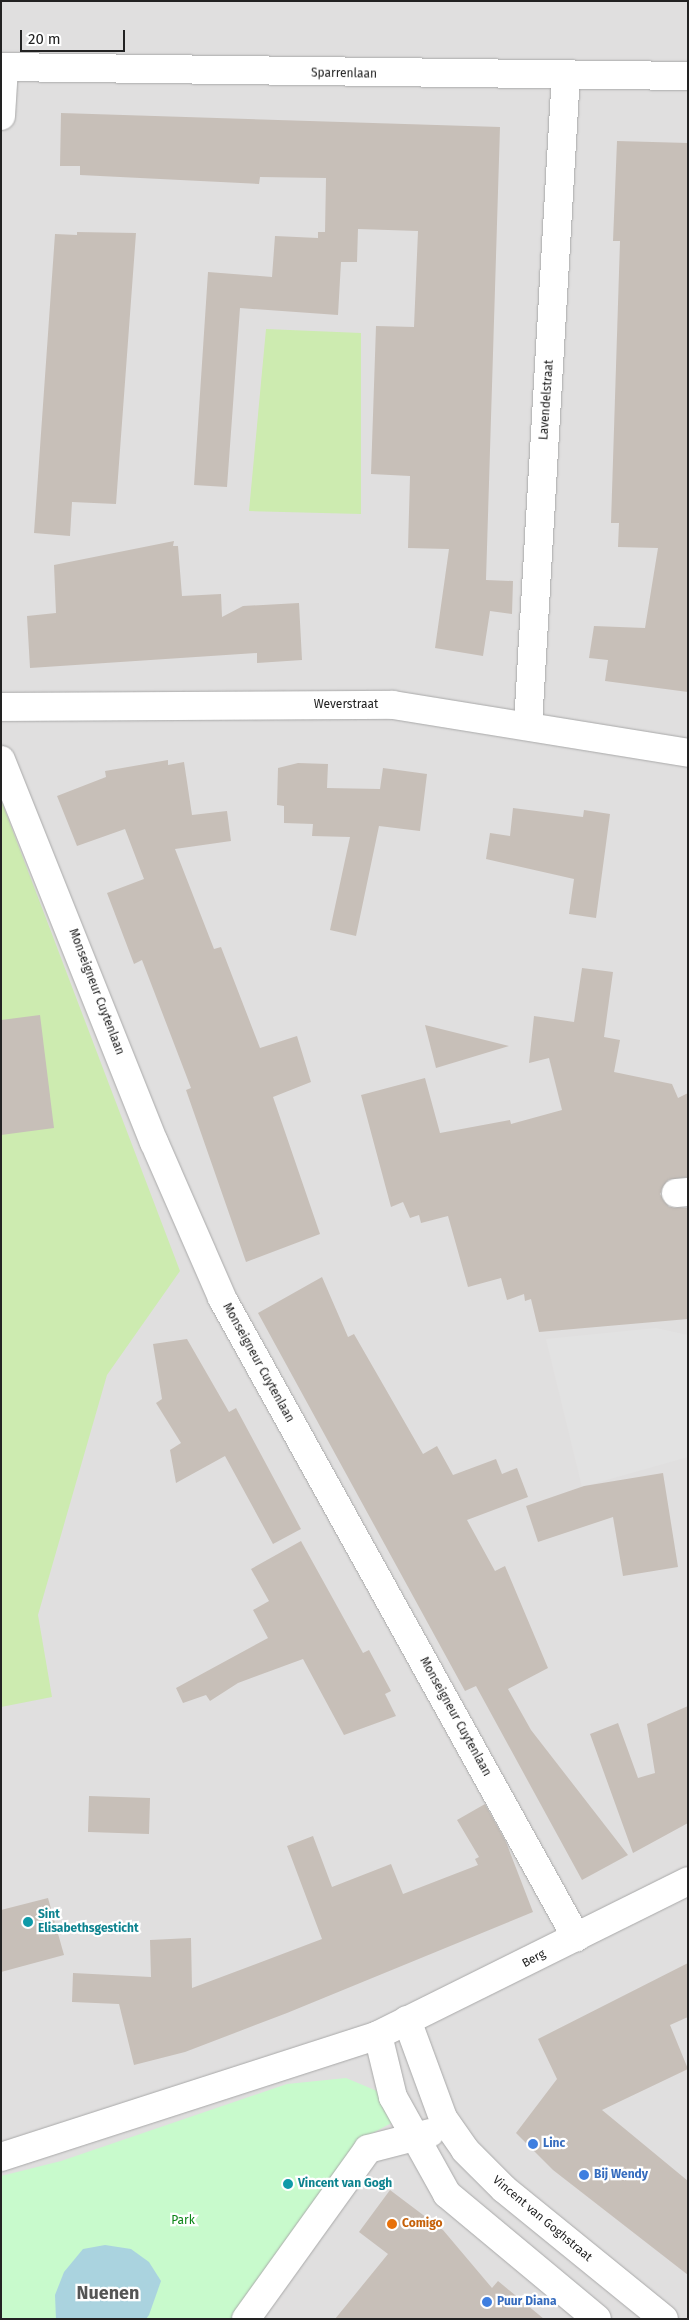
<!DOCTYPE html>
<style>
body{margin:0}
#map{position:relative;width:689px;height:2320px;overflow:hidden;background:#f2efe9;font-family:"Fira Sans",sans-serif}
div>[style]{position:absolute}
.residential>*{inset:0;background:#e0dfdf}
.grass>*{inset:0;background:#cdebb0}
.park>*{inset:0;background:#c8facc}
.parking>*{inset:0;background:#e2e2e2}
.water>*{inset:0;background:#aad3df}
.building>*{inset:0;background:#c7bfb8}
.roads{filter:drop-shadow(0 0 1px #a9a9a9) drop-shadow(0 0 1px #a9a9a9)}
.minor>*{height:28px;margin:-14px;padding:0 14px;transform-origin:14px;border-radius:14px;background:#fff}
.dots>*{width:14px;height:14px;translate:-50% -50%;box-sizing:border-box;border:2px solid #fff;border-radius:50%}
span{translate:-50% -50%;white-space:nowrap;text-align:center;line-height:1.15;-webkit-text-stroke:4.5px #fff;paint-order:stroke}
.street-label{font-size:12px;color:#222}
.culture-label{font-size:12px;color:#0d838f;font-weight:700}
.left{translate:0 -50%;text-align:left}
.shop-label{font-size:12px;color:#366cbe;font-weight:700}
.park-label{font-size:12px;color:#0c8416}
.food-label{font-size:12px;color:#c56008;font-weight:700}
.district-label{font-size:18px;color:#555;font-weight:700}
.frame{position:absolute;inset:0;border:2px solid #222;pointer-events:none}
.scale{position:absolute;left:20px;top:30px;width:105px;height:22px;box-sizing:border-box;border:2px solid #222;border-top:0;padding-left:6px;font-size:15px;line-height:18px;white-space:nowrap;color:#222;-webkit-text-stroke:4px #fff;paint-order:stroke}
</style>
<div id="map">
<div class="residential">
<div style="clip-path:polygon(1px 1px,688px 1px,688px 2319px,1px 2319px)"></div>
</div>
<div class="grass">
<div style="clip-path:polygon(266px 329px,361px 333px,361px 514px,249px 511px)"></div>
<div style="clip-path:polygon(1px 800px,180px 1271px,107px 1375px,38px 1615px,52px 1697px,1px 1707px)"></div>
</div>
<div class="park">
<div style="clip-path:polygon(346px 2078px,377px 2091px,393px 2122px,364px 2138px,232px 2319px,1px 2319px,1px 2176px,61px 2161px,287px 2084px)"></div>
</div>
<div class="parking">
<div style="clip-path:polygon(656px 1328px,688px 1335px,688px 1457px,582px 1487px,546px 1339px)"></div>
</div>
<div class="water">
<div style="clip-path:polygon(105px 2245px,131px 2249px,149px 2262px,161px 2281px,149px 2315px,146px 2319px,56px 2319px,55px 2295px,64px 2272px,83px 2249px)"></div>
</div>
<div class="building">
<div style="clip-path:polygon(61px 113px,500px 127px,486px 580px,513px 581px,512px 614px,490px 611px,483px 656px,435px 648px,449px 549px,408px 548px,410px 476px,371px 474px,376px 326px,414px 327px,418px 231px,358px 229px,357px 262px,341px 262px,338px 315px,240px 308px,227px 487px,194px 485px,208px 272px,272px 277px,275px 236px,318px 238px,318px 232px,325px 232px,326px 178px,260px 177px,259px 184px,80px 175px,80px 166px,60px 166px)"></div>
<div style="clip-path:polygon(617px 141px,688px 143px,688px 692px,605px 681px,608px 660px,589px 658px,594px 626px,645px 628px,658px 548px,618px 547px,619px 523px,611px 523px,620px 241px,613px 241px)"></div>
<div style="clip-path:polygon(77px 232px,136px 233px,116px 504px,72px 502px,70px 536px,34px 533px,55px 234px,77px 235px)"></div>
<div style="clip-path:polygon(174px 541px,173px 546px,178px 546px,182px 596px,221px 594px,222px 617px,243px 606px,299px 603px,302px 660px,257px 663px,257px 653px,30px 668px,27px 616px,56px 613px,54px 565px)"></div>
<div style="clip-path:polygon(168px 760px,168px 765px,184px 762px,192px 815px,227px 811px,231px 841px,175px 849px,214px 949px,221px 947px,260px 1048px,297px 1036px,311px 1082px,273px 1097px,320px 1234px,246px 1262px,186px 1090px,191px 1088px,142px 960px,134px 964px,107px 893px,144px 879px,125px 829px,77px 846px,57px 796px,106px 777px,105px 771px)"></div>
<div style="clip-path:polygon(298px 763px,328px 764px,327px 788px,380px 789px,383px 768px,427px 774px,420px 831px,379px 826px,356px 936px,330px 930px,350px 837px,312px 836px,313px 824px,284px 823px,284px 806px,277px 805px,278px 768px)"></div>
<div style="clip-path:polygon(513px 808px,583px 817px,584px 810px,610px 814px,596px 918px,569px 914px,574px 879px,486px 859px,490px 833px,510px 836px)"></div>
<div style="clip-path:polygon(582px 968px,613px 972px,604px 1037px,620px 1040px,614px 1072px,672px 1084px,678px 1098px,688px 1093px,688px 1177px,668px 1180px,660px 1194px,669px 1207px,688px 1208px,688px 1319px,539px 1332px,531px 1299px,525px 1301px,524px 1294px,507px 1300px,501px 1278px,468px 1287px,448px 1216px,421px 1223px,419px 1215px,410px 1218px,403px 1202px,391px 1207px,361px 1095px,425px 1078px,440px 1133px,510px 1120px,511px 1124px,562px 1110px,549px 1058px,529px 1063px,534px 1016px,574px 1022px)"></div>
<div style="clip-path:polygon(40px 1015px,54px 1128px,1px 1135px,1px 1020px)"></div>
<div style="clip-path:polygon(425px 1025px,509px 1046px,436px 1068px)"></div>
<div style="clip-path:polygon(322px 1277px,348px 1337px,354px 1334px,423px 1454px,437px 1446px,453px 1475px,496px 1459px,502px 1474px,517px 1468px,528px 1497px,467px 1520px,495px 1571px,505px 1566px,548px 1668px,508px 1689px,531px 1730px,628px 1855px,582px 1880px,476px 1686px,465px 1691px,258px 1313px)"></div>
<div style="clip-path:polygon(187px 1339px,229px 1412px,236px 1408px,301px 1529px,273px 1544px,225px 1456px,176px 1483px,170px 1450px,181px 1443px,156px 1403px,162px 1399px,153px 1344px)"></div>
<div style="clip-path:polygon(663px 1473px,678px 1567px,623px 1576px,613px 1517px,538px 1542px,526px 1506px,584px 1486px)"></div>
<div style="clip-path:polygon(301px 1541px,363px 1653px,369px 1650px,391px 1691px,385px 1694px,396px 1716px,344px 1735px,303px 1659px,238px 1683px,210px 1701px,206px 1695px,183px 1703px,176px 1688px,268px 1638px,253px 1610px,269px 1601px,251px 1569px)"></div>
<div style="clip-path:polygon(688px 1706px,688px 1823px,633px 1853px,590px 1734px,618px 1723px,638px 1778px,655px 1773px,647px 1724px)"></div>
<div style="clip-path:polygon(89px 1796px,150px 1798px,149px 1834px,88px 1832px)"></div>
<div style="clip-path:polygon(485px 1804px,506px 1842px,533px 1912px,287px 2013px,185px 2052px,134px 2065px,119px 2004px,72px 2002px,73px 1973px,151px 1977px,150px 1940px,191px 1938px,192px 1988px,322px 1939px,287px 1846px,313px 1836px,332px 1887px,391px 1864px,403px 1894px,478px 1865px,475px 1859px,479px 1857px,457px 1820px)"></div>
<div style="clip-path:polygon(48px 1898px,64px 1955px,1px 1972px,1px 1910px)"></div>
<div style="clip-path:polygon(688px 1963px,688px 2017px,670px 2025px,688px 2069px,602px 2110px,688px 2181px,688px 2275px,553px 2170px,516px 2133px,557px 2079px,538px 2039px)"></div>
<div style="clip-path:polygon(390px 2190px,443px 2230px,492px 2288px,498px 2281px,544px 2319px,335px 2319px,388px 2254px,359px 2232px)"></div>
</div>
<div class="roads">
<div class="minor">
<div style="left:1px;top:67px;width:687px;rotate:0.75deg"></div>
<div style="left:1px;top:116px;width:49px;rotate:-86.5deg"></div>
<div style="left:1px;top:707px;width:392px;rotate:-0.3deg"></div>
<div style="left:393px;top:705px;width:299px;rotate:9.2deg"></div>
<div style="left:528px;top:725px;width:652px;rotate:-86.66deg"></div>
<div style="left:1px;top:760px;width:412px;rotate:68.2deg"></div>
<div style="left:154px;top:1142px;width:170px;rotate:66.4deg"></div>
<div style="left:222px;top:1298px;width:731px;rotate:61.01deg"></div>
<div style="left:676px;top:1193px;width:12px;rotate:-5deg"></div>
<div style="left:407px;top:2020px;width:104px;rotate:69.8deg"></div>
<div style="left:443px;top:2118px;width:39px;rotate:55deg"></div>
<div style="left:465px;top:2150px;width:55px;rotate:45deg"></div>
<div style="left:504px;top:2189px;width:206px;rotate:39.1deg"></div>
<div style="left:378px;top:2035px;width:64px;rotate:76.4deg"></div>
<div style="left:393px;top:2097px;width:111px;rotate:60.9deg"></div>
<div style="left:447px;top:2194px;width:195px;rotate:39.8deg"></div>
<div style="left:1px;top:2157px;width:396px;rotate:-17.9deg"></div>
<div style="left:378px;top:2035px;width:346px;rotate:-26.4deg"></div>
<div style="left:246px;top:2319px;width:209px;rotate:-54.3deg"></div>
<div style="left:368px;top:2149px;width:64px;rotate:-14.5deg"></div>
</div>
</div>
<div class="dots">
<div style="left:28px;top:1922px;background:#0f9aa8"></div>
<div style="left:533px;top:2144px;background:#3f7fe0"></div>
<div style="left:584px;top:2175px;background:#3f7fe0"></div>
<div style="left:288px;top:2184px;background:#0f9aa8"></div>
<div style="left:392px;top:2224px;background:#e8710a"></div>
<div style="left:487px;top:2302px;background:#3f7fe0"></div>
</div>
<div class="street-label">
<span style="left:344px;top:74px;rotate:1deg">Sparrenlaan</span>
<span style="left:547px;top:400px;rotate:-86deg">Lavendelstraat</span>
<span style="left:346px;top:705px">Weverstraat</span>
<span style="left:96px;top:992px;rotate:69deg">Monseigneur Cuytenlaan</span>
<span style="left:258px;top:1363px;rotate:61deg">Monseigneur Cuytenlaan</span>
<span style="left:455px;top:1717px;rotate:61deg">Monseigneur Cuytenlaan</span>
<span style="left:534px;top:1959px;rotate:-28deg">Berg</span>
<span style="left:542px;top:2219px;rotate:40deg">Vincent van Goghstraat</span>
</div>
<div class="culture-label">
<span class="left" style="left:38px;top:1922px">Sint<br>Elisabethsgesticht</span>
<span class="left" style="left:298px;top:2184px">Vincent van Gogh</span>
</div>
<div class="shop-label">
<span class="left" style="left:543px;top:2144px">Linc</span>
<span class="left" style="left:594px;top:2175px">Bij Wendy</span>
<span class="left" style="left:497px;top:2302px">Puur Diana</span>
</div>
<div class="park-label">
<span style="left:183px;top:2221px">Park</span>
</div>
<div class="food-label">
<span class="left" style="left:402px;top:2224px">Comigo</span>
</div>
<div class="district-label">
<span style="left:108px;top:2293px">Nuenen</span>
</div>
<div class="frame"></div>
<div class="scale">20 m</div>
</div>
